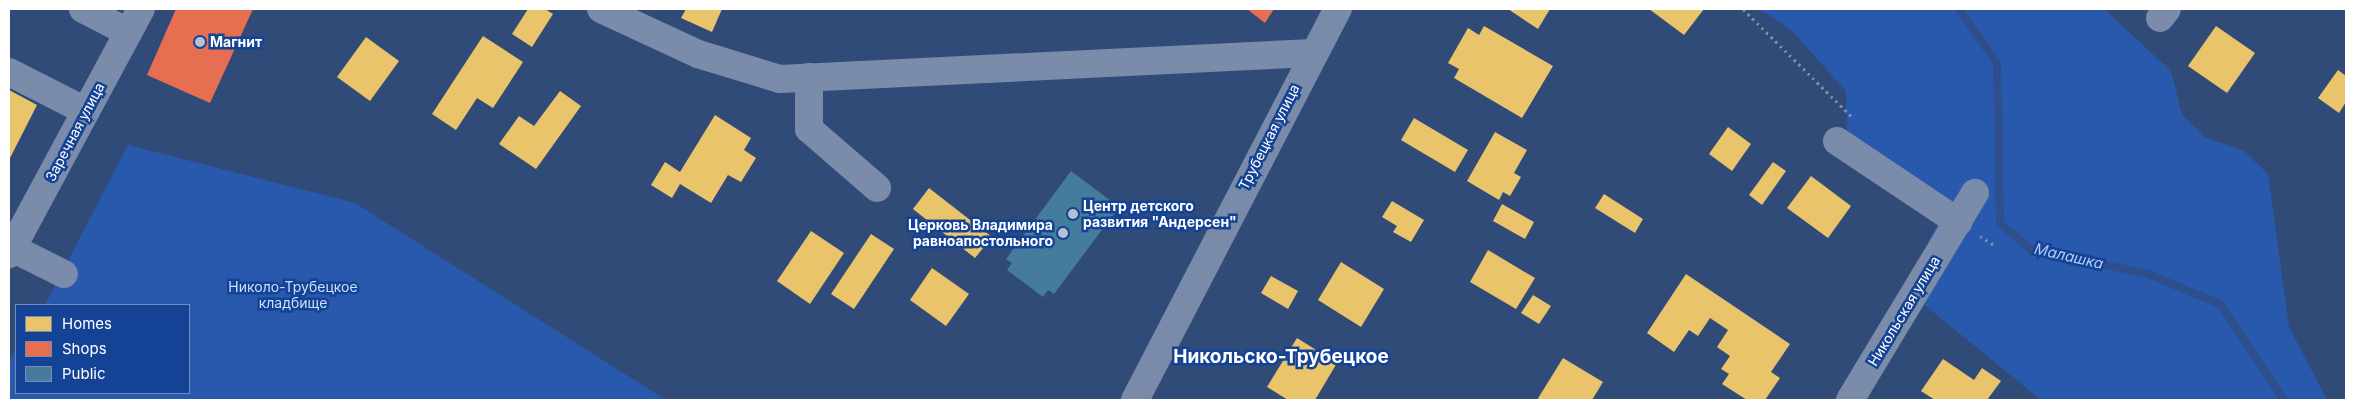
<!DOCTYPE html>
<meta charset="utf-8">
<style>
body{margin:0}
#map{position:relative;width:2355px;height:409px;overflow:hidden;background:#314b79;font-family:Inter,sans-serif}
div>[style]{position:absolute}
.green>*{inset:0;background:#2859ad}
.homes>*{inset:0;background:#e9c46a}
.shops>*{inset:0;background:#e76f51}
.public>*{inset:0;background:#457b9d}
.stream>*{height:8px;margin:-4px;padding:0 4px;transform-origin:4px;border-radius:4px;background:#2e4f8c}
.path>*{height:3px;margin-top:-1.5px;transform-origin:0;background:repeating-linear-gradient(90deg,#7b8cab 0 2.5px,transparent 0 6.5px)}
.minor>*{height:28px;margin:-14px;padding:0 14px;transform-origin:14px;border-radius:14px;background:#7b8cab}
.major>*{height:28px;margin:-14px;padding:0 14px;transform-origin:14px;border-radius:14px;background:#798ba9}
.dots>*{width:14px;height:14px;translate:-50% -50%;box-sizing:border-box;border:2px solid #144396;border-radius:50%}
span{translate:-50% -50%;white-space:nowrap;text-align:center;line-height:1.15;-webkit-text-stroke:5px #144396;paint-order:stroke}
.poi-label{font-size:14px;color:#fff;font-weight:700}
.left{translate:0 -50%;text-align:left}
.right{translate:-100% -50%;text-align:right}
.street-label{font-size:14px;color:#fff}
.park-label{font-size:14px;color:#cddffc}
.water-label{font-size:15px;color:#b2cdf9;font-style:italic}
.district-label{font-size:19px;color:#fff;font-weight:700}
.frame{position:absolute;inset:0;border:10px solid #fff;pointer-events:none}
.legend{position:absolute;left:15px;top:304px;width:175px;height:90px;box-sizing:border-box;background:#144396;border:1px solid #728ec0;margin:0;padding:6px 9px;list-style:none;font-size:15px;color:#fff}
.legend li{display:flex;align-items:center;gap:10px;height:25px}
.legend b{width:25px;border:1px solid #728ec0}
</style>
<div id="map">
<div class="green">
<div style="clip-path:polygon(1752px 9px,2104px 9px,2171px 71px,2182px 115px,2205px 137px,2244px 151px,2268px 174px,2289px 327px,2327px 400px,2041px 400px,1905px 289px,1938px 223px,1855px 159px,1847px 130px,1846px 91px,1793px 32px,1768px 14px)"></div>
<div style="clip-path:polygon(128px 145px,355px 203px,666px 400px,9px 400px,9px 361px,16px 350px,16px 393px,189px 393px,189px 305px,45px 305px)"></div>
</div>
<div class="homes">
<div style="clip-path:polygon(528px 9px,545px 9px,553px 14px,532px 47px,512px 34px)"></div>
<div style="clip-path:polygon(686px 9px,722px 9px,712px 32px,681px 18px)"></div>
<div style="clip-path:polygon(1508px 9px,1550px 9px,1538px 29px)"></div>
<div style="clip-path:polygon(1649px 9px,1704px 9px,1684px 35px)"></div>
<div style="clip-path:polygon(1484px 26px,1553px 66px,1522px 118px,1454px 78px,1459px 69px,1448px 63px,1468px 28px,1479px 35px)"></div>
<div style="clip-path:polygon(2216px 26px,2255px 53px,2227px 93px,2188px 66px)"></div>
<div style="clip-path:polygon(483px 36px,523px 62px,493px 108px,477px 98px,456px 130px,432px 114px)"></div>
<div style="clip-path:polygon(366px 37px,399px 61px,370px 101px,337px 77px)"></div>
<div style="clip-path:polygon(2338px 70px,2346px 76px,2346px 102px,2339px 113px,2318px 98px)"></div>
<div style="clip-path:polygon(9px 90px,37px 105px,9px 160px)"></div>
<div style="clip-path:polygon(560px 91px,581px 106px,536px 169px,499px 144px,519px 116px,534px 126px)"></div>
<div style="clip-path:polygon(715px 115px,751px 138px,744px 150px,756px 158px,741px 182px,728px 175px,711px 203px,680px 184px,672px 198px,651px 185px,665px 162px,680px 172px)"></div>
<div style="clip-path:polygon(1414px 118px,1468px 150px,1455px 172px,1401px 140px)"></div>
<div style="clip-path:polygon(1728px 127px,1751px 144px,1732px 171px,1709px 154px)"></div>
<div style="clip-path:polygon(1495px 132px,1527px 150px,1514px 173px,1521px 177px,1510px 196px,1503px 192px,1499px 200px,1467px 181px)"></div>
<div style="clip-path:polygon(1773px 162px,1786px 171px,1762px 205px,1749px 195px)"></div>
<div style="clip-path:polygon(1811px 176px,1851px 206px,1828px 238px,1787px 208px)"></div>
<div style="clip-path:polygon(929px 188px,992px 237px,975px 258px,913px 209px)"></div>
<div style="clip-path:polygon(1604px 194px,1643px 219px,1635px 233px,1595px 208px)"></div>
<div style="clip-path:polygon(1392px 201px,1424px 220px,1411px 242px,1393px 232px,1397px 226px,1382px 217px)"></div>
<div style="clip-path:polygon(1502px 204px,1534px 222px,1525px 239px,1493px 221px)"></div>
<div style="clip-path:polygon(811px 231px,844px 253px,810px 304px,777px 281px)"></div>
<div style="clip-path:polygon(871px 234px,894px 249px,854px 309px,831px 294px)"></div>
<div style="clip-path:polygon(1488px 250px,1535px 278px,1516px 309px,1470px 282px)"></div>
<div style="clip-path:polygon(1341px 262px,1384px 289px,1361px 327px,1318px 300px)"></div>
<div style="clip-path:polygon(932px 268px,969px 294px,946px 326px,910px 300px)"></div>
<div style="clip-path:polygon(1686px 274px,1790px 344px,1771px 372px,1780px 378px,1765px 400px,1747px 400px,1722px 384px,1729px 374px,1721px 369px,1730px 356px,1717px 347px,1728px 330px,1710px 318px,1698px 336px,1689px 330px,1674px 352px,1647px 333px)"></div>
<div style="clip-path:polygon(1271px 276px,1298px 291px,1288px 309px,1261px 293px)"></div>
<div style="clip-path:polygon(1533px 295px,1551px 306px,1539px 324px,1521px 313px)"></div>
<div style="clip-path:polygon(1297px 338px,1337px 363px,1315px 400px,1288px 400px,1267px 387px)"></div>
<div style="clip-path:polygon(1563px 358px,1603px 382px,1592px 400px,1537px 400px)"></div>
<div style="clip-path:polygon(1943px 359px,1974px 380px,1982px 368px,2001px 381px,1987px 400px,1935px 400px,1921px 391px)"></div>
</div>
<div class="shops">
<div style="clip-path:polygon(176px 9px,253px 9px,210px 103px,147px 75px)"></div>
<div style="clip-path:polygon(1247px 9px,1274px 9px,1265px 23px)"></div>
</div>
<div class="public">
<div style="clip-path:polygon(1071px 171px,1119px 207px,1054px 294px,1048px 290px,1043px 297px,1007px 270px,1012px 263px,1006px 259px)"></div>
</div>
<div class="stream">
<div style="left:1959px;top:9px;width:66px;rotate:54.9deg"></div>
<div style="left:1997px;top:63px;width:160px;rotate:88.9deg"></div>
<div style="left:2000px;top:223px;width:40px;rotate:41deg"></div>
<div style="left:2030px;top:249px;width:121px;rotate:12deg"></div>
<div style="left:2148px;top:274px;width:78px;rotate:22.6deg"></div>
<div style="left:2220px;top:304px;width:115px;rotate:56.3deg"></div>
</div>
<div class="path">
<div style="left:1743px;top:9px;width:155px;rotate:44.7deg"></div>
<div style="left:1980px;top:236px;width:17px;rotate:33deg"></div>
</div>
<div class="minor">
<div style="left:83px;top:9px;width:51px;rotate:27.1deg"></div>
<div style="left:601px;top:9px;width:107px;rotate:24.9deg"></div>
<div style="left:698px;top:54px;width:86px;rotate:17deg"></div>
<div style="left:780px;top:79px;width:533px;rotate:-2.8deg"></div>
<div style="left:2160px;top:18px;width:11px;rotate:-52deg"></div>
<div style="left:9px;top:72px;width:86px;rotate:26.9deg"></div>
<div style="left:809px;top:77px;width:52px;rotate:90deg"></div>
<div style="left:809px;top:129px;width:90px;rotate:40.9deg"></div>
<div style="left:1837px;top:141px;width:146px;rotate:33.8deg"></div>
<div style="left:12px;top:248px;width:58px;rotate:26.6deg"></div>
<div style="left:9px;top:254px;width:278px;rotate:-61.7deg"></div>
<div style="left:1850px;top:400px;width:242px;rotate:-58.9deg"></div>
</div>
<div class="major">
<div style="left:1135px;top:400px;width:441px;rotate:-62.6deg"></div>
</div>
<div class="dots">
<div style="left:200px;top:42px;background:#b7c0d0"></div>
<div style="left:1073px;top:214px;background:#b7c0d0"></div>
<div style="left:1063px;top:233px;background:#b7c0d0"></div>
</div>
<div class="poi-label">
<span class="left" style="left:210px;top:42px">Магнит</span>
<span class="left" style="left:1083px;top:214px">Центр детского<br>развития "Андерсен"</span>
<span class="right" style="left:1053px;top:233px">Церковь Владимира<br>равноапостольного</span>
</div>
<div class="street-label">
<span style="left:75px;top:132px;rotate:-62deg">Заречная улица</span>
<span style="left:1269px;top:137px;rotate:-63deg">Трубецкая улица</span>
<span style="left:1904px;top:311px;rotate:-59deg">Никольская улица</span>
</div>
<div class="park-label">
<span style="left:293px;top:295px">Николо-Трубецкое<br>кладбище</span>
</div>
<div class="water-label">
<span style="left:2069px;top:256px;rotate:13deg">Малашка</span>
</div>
<div class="district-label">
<span style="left:1281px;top:357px">Никольско-Трубецкое</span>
</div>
<div class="frame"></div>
<ul class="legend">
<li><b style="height:14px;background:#e9c46a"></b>Homes</li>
<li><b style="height:14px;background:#e76f51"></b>Shops</li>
<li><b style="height:14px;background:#457b9d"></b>Public</li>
</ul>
</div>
